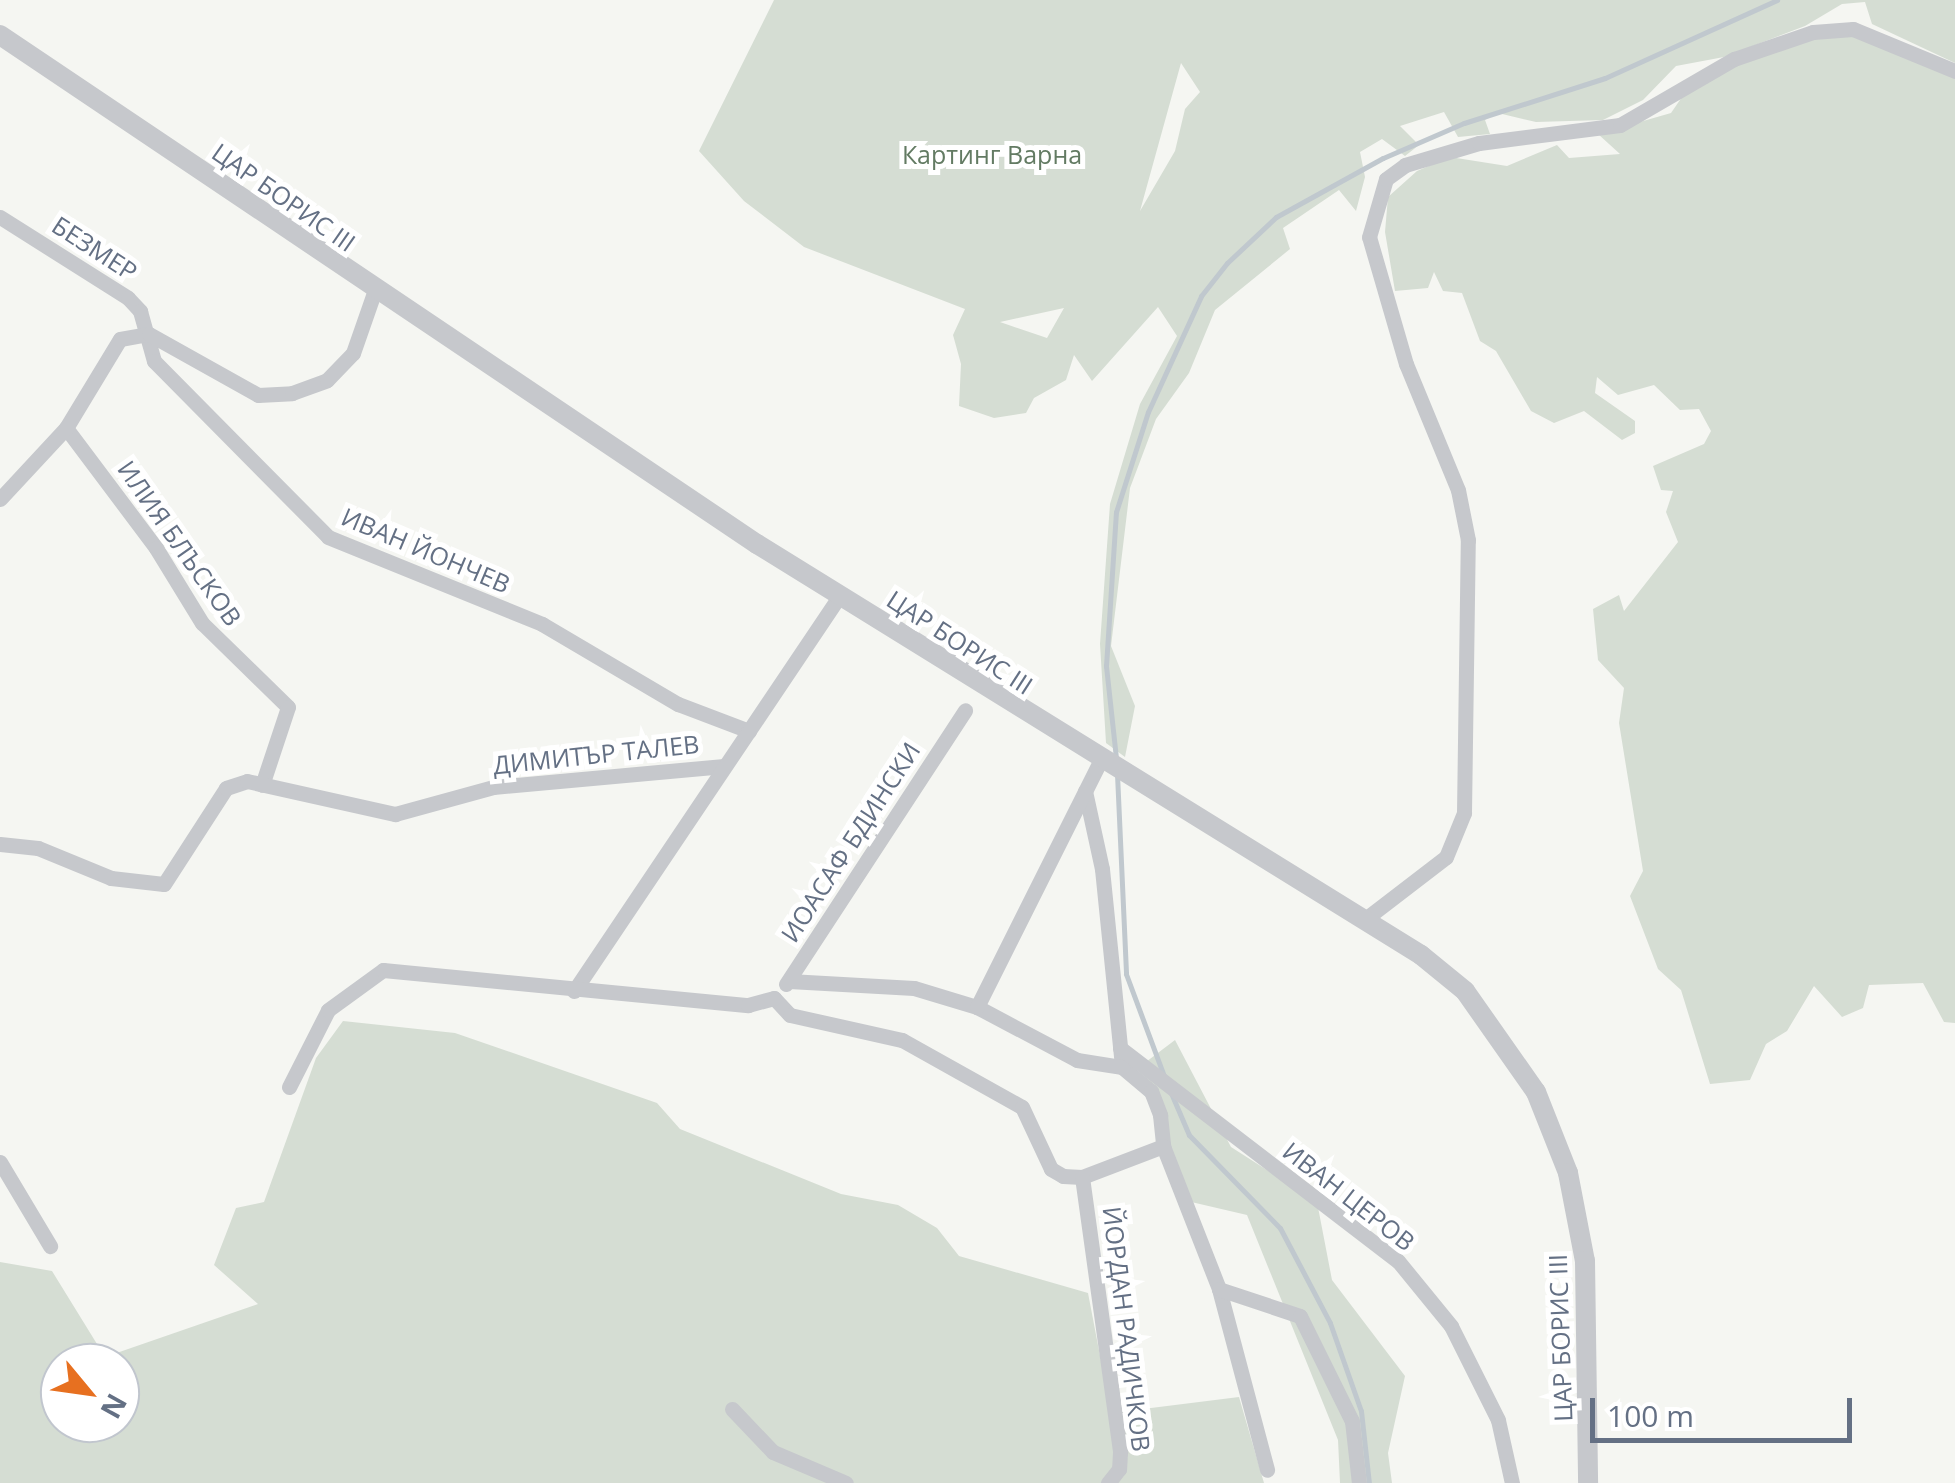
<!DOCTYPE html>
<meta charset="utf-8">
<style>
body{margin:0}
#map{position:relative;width:1955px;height:1483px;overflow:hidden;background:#f5f6f2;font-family:"Open Sans",sans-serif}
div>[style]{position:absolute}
.green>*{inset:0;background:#d5ddd3}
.stream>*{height:5px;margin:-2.5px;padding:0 2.5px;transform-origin:2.5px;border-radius:2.5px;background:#c0c8ce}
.minor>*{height:15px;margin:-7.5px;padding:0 7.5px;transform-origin:7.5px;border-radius:7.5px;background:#c6c8cc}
.tertiary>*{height:20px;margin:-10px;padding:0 10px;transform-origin:10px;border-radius:10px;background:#c6c8cc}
span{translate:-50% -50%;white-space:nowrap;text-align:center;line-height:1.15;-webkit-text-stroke:10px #fff;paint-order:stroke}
.park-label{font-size:25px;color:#637b63}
.street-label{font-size:25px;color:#647084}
.north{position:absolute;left:40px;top:1343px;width:100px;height:100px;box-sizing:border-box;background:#fff;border:2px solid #c1c6ce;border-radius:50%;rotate:119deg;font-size:28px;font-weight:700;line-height:40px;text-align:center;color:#647084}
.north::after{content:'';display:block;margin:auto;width:35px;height:45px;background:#e77020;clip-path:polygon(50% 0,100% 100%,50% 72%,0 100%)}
.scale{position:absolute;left:1590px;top:1398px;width:262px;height:45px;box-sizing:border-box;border:5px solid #647084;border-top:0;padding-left:12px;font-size:30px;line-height:35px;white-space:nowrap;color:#647084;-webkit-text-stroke:8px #fff;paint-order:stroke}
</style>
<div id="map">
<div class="green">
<div style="clip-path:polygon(evenodd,774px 0,1955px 0,1955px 63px,1872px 24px,1865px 2px,1842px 4px,1805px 26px,1724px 57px,1676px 66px,1643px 100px,1603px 120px,1536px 122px,1498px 113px,1485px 120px,1490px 134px,1458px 137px,1444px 112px,1400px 126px,1419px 145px,1405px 156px,1382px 139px,1360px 152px,1365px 177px,1356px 211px,1339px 190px,1283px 228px,1290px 249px,1215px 310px,1189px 373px,1156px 419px,1130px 488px,1111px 646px,1135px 706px,1125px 757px,1106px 743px,1100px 644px,1110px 504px,1140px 404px,1177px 336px,1158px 307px,1092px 381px,1074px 355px,1066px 380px,1034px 398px,1026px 413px,994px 418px,959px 406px,961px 364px,953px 335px,965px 309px,804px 247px,744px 201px,699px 151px,774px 0,1181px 63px,1200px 92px,1185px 109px,1175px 151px,1140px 211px,1181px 63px,774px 0,1064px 308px,1047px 338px,1000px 322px,1064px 308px)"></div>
<div style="clip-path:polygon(1856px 35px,1955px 74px,1955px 1023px,1944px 1022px,1923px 983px,1869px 985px,1863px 1008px,1842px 1017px,1814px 986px,1787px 1031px,1766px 1044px,1750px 1080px,1710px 1084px,1681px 990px,1658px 969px,1630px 896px,1643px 871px,1619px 723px,1624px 688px,1598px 660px,1593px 609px,1619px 595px,1624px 611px,1678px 542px,1666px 512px,1673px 491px,1661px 490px,1653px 466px,1704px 444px,1711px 431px,1699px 409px,1680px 410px,1654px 385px,1618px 395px,1597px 377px,1595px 393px,1635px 421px,1635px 433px,1622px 440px,1584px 411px,1554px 423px,1531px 411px,1496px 351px,1480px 341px,1462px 293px,1443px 291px,1434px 272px,1428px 288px,1395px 291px,1385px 232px,1388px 197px,1417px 171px,1450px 157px,1507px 166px,1557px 145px,1569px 158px,1620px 154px,1598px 134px,1671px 113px,1682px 97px,1737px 63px,1816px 36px)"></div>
<div style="clip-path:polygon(evenodd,343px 1021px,455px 1033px,657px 1103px,680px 1129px,841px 1194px,898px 1205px,937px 1228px,959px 1256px,1088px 1293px,1111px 1413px,1239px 1397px,1264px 1483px,0 1483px,0 1262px,52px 1271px,105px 1357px,258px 1304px,214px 1265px,236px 1208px,264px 1202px,316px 1058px,343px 1021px,60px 1363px,120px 1363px,120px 1423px,60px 1423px,60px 1363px)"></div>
<div style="clip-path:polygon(1175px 1040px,1231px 1147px,1317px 1202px,1332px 1280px,1405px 1376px,1388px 1453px,1392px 1483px,1340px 1483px,1338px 1440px,1247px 1215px,1187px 1201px,1138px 1068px)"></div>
</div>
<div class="stream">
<div style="left:1116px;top:758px;width:93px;rotate:-96.2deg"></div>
<div style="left:1106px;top:666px;width:154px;rotate:-86.3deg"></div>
<div style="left:1116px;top:512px;width:105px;rotate:-72.3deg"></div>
<div style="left:1148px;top:412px;width:128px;rotate:-65.4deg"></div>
<div style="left:1201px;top:296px;width:42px;rotate:-51.8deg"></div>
<div style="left:1227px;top:263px;width:67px;rotate:-43.2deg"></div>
<div style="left:1276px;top:217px;width:122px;rotate:-28.9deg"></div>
<div style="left:1383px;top:158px;width:88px;rotate:-23.4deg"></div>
<div style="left:1464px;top:123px;width:148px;rotate:-17.7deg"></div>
<div style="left:1605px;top:78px;width:189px;rotate:-24.4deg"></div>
<div style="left:1117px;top:774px;width:200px;rotate:87.4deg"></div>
<div style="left:1126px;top:974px;width:109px;rotate:69.6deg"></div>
<div style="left:1171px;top:1093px;width:46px;rotate:66.8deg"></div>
<div style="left:1189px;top:1135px;width:130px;rotate:45.6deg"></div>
<div style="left:1280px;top:1228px;width:107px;rotate:62.2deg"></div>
<div style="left:1330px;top:1323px;width:93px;rotate:70.6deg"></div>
<div style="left:1361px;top:1411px;width:72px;rotate:83.7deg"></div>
</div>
<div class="minor">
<div style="left:0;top:217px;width:151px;rotate:32.3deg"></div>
<div style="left:128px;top:298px;width:18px;rotate:47deg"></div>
<div style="left:140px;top:311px;width:52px;rotate:74.4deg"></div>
<div style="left:154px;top:361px;width:247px;rotate:45.3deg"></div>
<div style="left:328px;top:537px;width:231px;rotate:22.1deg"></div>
<div style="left:542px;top:624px;width:158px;rotate:30.5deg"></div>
<div style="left:678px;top:704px;width:76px;rotate:20.8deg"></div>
<div style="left:66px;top:428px;width:150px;rotate:53.1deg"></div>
<div style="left:156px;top:548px;width:88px;rotate:58.5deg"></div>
<div style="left:202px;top:623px;width:120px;rotate:44.3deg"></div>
<div style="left:288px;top:707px;width:82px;rotate:108.4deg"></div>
<div style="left:0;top:499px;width:97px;rotate:-47.1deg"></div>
<div style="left:66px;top:428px;width:104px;rotate:-58.8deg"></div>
<div style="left:120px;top:339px;width:29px;rotate:-10deg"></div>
<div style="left:149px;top:334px;width:125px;rotate:29.2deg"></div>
<div style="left:258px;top:395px;width:34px;rotate:-3deg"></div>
<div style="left:292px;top:393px;width:37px;rotate:-20deg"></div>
<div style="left:327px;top:380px;width:37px;rotate:-46deg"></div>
<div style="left:353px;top:353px;width:67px;rotate:-70.8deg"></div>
<div style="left:1085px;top:791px;width:80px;rotate:77.7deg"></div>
<div style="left:1102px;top:869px;width:199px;rotate:84.2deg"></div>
<div style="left:1122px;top:1067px;width:38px;rotate:40deg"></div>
<div style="left:1151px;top:1091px;width:26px;rotate:69deg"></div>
<div style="left:1160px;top:1115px;width:31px;rotate:84deg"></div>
<div style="left:1163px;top:1146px;width:154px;rotate:68.6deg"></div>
<div style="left:1219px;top:1289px;width:187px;rotate:75.1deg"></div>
<div style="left:0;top:844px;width:38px;rotate:6deg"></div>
<div style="left:38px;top:848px;width:79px;rotate:22.3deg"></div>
<div style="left:111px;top:878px;width:53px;rotate:6.5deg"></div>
<div style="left:164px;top:884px;width:114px;rotate:-57.1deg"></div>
<div style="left:226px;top:788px;width:22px;rotate:-18deg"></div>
<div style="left:247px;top:781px;width:152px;rotate:12.6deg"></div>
<div style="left:395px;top:814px;width:102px;rotate:-15.4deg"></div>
<div style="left:493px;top:787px;width:232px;rotate:-5.2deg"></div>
<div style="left:1364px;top:920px;width:103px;rotate:-37.5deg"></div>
<div style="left:1446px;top:857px;width:48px;rotate:-67.8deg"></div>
<div style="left:1464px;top:813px;width:273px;rotate:-89.2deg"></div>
<div style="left:1468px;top:540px;width:51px;rotate:-101.3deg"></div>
<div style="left:1458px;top:490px;width:136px;rotate:-112.4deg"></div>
<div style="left:1406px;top:364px;width:132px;rotate:-106.2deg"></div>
<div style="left:1369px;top:237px;width:60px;rotate:-73.7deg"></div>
<div style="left:1386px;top:179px;width:24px;rotate:-36deg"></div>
<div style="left:1405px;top:165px;width:77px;rotate:-16.6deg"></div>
<div style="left:1479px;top:143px;width:142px;rotate:-7.3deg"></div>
<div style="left:1620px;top:125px;width:132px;rotate:-30.1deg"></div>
<div style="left:1734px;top:59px;width:83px;rotate:-18.9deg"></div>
<div style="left:1813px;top:32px;width:40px;rotate:-4.3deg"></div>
<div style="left:1853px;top:29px;width:110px;rotate:22.4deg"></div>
<div style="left:789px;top:981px;width:125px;rotate:3.2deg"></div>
<div style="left:914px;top:988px;width:66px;rotate:16.8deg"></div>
<div style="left:977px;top:1007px;width:113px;rotate:27.9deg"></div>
<div style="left:1077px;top:1060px;width:46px;rotate:8.8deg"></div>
<div style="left:786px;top:984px;width:327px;rotate:-56.8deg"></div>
<div style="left:574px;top:991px;width:477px;rotate:-56.1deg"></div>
<div style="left:774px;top:998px;width:23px;rotate:47deg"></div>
<div style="left:790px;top:1015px;width:115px;rotate:12.6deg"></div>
<div style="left:902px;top:1040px;width:137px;rotate:29.2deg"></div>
<div style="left:1022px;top:1107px;width:68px;rotate:64.9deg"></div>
<div style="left:1051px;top:1169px;width:14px;rotate:30deg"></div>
<div style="left:1063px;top:1176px;width:19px;rotate:3deg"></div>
<div style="left:1082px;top:1177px;width:87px;rotate:-20.9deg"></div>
<div style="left:977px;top:1007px;width:277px;rotate:-63.4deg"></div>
<div style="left:1120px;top:1048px;width:350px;rotate:37.5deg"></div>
<div style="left:1398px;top:1261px;width:84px;rotate:50.8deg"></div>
<div style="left:1451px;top:1326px;width:105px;rotate:63.4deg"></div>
<div style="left:1498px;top:1420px;width:65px;rotate:77.5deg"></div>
<div style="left:289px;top:1087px;width:86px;rotate:-63.1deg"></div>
<div style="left:328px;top:1010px;width:68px;rotate:-36deg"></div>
<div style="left:383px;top:970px;width:367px;rotate:5.5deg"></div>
<div style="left:748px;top:1005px;width:27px;rotate:-15deg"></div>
<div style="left:0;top:1162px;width:98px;rotate:59.2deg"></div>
<div style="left:1082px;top:1177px;width:278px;rotate:82.1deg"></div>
<div style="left:1120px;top:1452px;width:17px;rotate:93deg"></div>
<div style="left:1119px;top:1469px;width:18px;rotate:128deg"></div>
<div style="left:1219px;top:1289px;width:85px;rotate:18.4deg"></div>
<div style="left:1300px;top:1316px;width:117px;rotate:63.7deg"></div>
<div style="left:1352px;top:1421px;width:62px;rotate:83.6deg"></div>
<div style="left:732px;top:1409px;width:59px;rotate:46.4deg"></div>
<div style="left:773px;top:1452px;width:79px;rotate:23deg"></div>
</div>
<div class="tertiary">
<div style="left:0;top:35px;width:912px;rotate:33.92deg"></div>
<div style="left:757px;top:544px;width:781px;rotate:31.76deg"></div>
<div style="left:1421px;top:955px;width:57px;rotate:39.3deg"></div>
<div style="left:1465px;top:991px;width:123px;rotate:54.9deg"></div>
<div style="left:1536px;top:1092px;width:87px;rotate:68.4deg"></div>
<div style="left:1568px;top:1173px;width:90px;rotate:79.1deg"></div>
<div style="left:1585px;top:1261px;width:222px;rotate:89.2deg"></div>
</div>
<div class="park-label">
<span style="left:992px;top:154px">Картинг Варна</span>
</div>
<div class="street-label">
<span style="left:284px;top:197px;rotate:35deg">ЦАР БОРИС III</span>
<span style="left:95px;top:248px;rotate:33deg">БЕЗМЕР</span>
<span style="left:180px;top:543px;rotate:55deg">ИЛИЯ БЛЪСКОВ</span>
<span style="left:426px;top:550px;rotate:23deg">ИВАН ЙОНЧЕВ</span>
<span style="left:960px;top:642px;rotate:33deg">ЦАР БОРИС III</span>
<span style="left:596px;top:754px;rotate:-6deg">ДИМИТЪР ТАЛЕВ</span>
<span style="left:850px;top:842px;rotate:-57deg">ИОАСАФ БДИНСКИ</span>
<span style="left:1349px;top:1196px;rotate:38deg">ИВАН ЦЕРОВ</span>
<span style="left:1127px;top:1329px;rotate:83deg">ЙОРДАН РАДИЧКОВ</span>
<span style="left:1560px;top:1338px;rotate:-92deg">ЦАР БОРИС III</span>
</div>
<div class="north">N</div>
<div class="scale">100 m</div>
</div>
